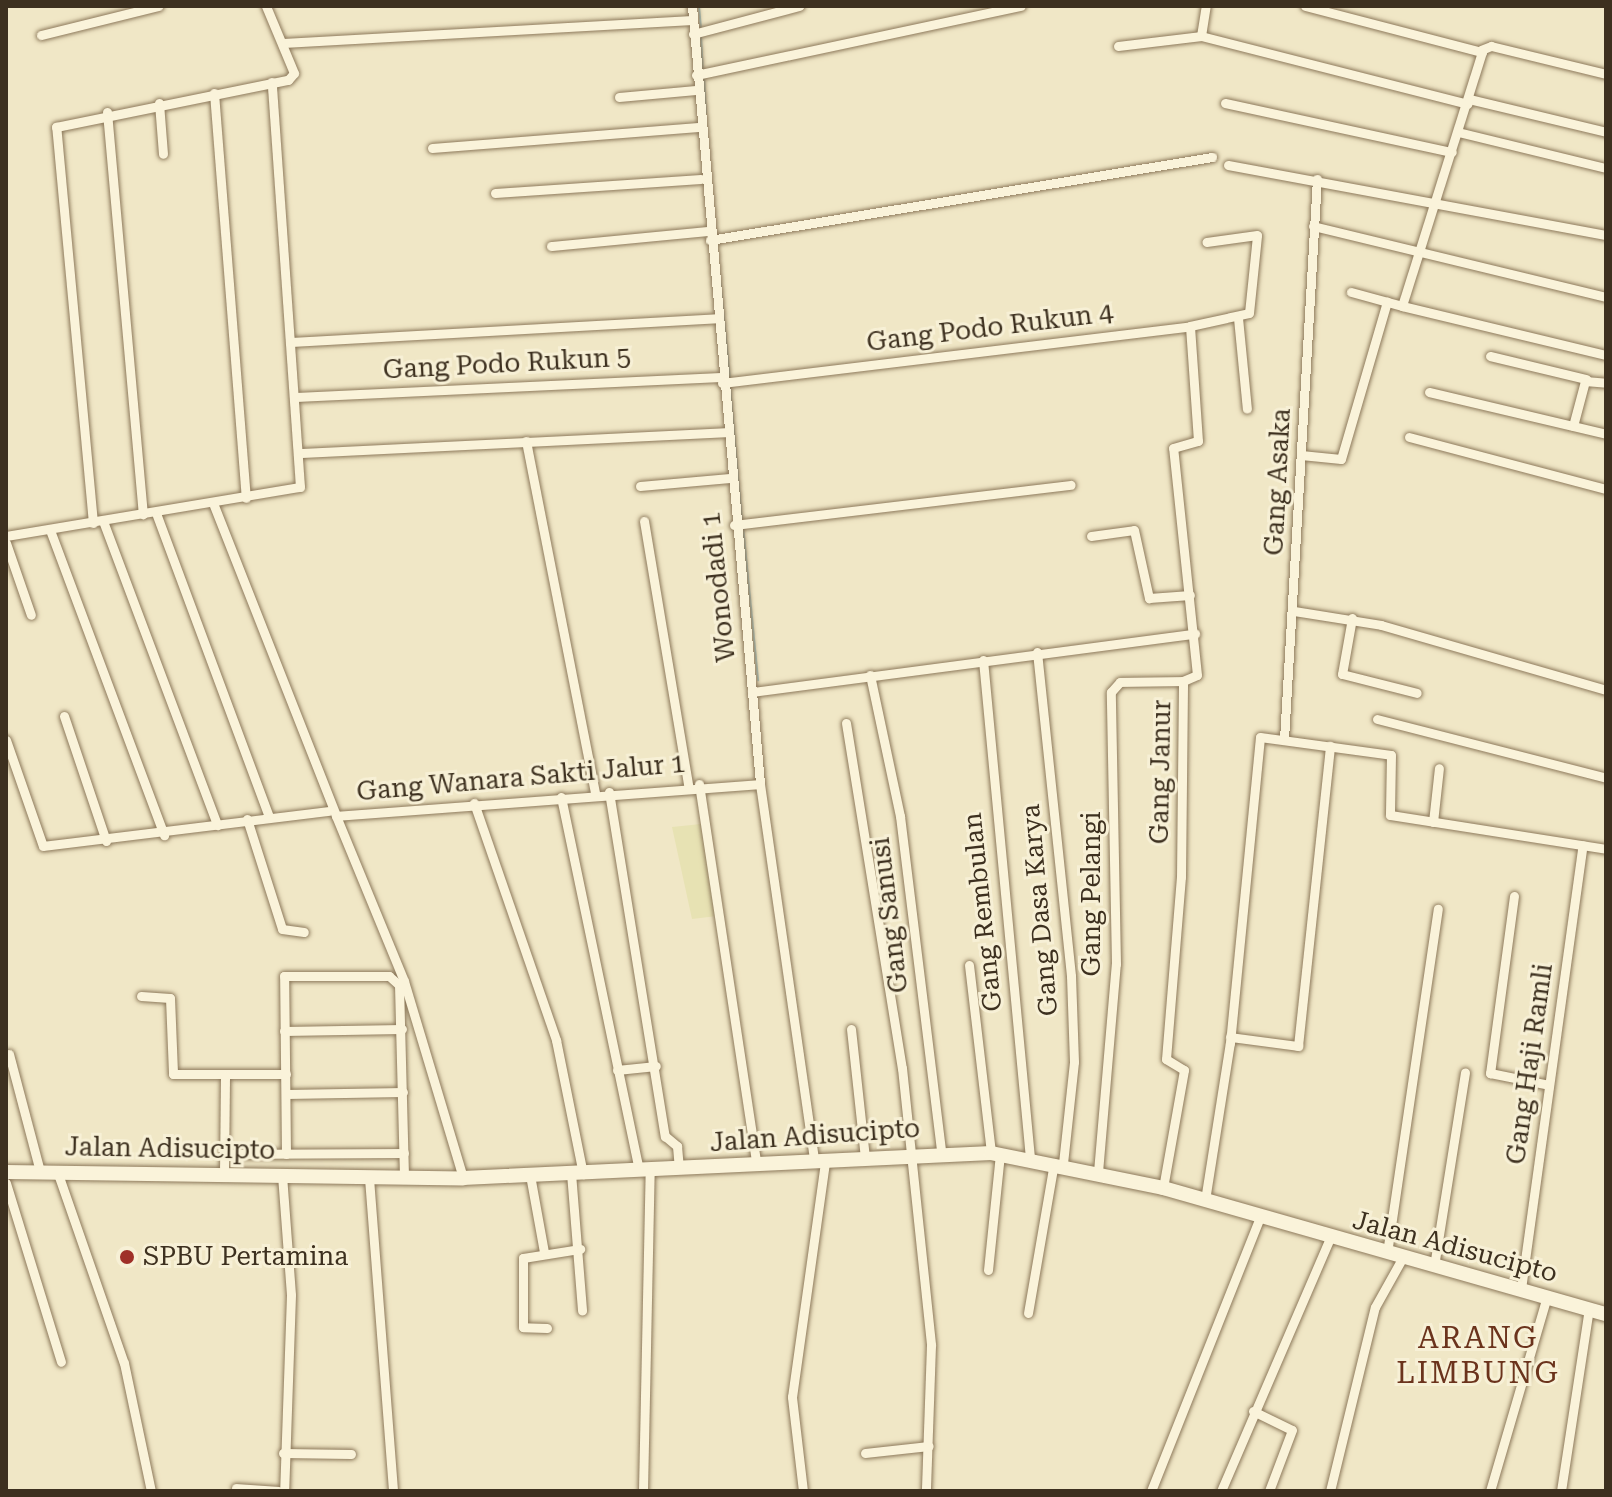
<!DOCTYPE html>
<style>
body{margin:0}
#map{position:relative;width:1612px;height:1497px;overflow:hidden;background:#f0e7c6;font-family:"Roboto Serif",serif}
div>[style]{position:absolute}
.farmland>*{inset:0;background:#e7e2b3}
.stream>*{height:2px;margin:-1px;padding:0 1px;transform-origin:1px;border-radius:1px;background:#a8c4be}
.roads{filter:drop-shadow(0 0 2px #8d795b) drop-shadow(0 0 2px #8d795b)}
.minor>*{height:9px;margin:-4.5px;padding:0 4.5px;transform-origin:4.5px;border-radius:4.5px;background:#faf3da}
.secondary>*{height:14px;margin:-7px;padding:0 7px;transform-origin:7px;border-radius:7px;background:#faf3da}
.dots>*{width:22px;height:22px;translate:-50% -50%;box-sizing:border-box;border:4px solid #f7f0d6;border-radius:50%}
span{translate:-50% -50%;white-space:nowrap;text-align:center;line-height:1.15;-webkit-text-stroke:6px #f7f0d6;paint-order:stroke}
.street-label{font-size:26px;color:#3d301f}
.poi-label{font-size:26px;color:#3d301f}
.left{translate:0 -50%;text-align:left}
.quarter-label{font-size:30px;color:#6b331c;letter-spacing:2px}
.frame{position:absolute;inset:0;border:8px solid #3d301f;pointer-events:none}
</style>
<div id="map">
<div class="farmland">
<div style="clip-path:polygon(701px 824px,717px 916px,692px 919px,672px 827px)"></div>
</div>
<div class="stream">
<div style="left:699px;top:6px;width:23px;rotate:85deg"></div>
<div style="left:701px;top:36px;width:33px;rotate:87deg"></div>
<div style="left:704px;top:76px;width:37px;rotate:87deg"></div>
<div style="left:720px;top:279px;width:101px;rotate:84.3deg"></div>
<div style="left:730px;top:386px;width:135px;rotate:84.9deg"></div>
<div style="left:743px;top:526px;width:155px;rotate:84.4deg"></div>
</div>
<div class="roads">
<div class="minor">
<div style="left:692px;top:6px;width:781px;rotate:85deg"></div>
<div style="left:760px;top:784px;width:381px;rotate:81.8deg"></div>
<div style="left:1305px;top:6px;width:183px;rotate:14.6deg"></div>
<div style="left:1482px;top:52px;width:266px;rotate:107.5deg"></div>
<div style="left:1402px;top:306px;width:53px;rotate:-164.6deg"></div>
<div style="left:693px;top:34px;width:110px;rotate:-14.8deg"></div>
<div style="left:41px;top:35px;width:121px;rotate:-13.9deg"></div>
<div style="left:1201px;top:36px;width:30px;rotate:-81deg"></div>
<div style="left:283px;top:43px;width:410px;rotate:-3.2deg"></div>
<div style="left:1118px;top:46px;width:84px;rotate:-6.9deg"></div>
<div style="left:1201px;top:36px;width:275px;rotate:14.3deg"></div>
<div style="left:1481px;top:50px;width:11px;rotate:-22deg"></div>
<div style="left:1491px;top:46px;width:118px;rotate:13.7deg"></div>
<div style="left:696px;top:75px;width:332px;rotate:-12deg"></div>
<div style="left:214px;top:93px;width:406px;rotate:85.5deg"></div>
<div style="left:619px;top:97px;width:77px;rotate:-5.2deg"></div>
<div style="left:1469px;top:99px;width:141px;rotate:13.5deg"></div>
<div style="left:159px;top:103px;width:51px;rotate:85.5deg"></div>
<div style="left:1225px;top:103px;width:232px;rotate:12.2deg"></div>
<div style="left:107px;top:112px;width:404px;rotate:84.9deg"></div>
<div style="left:1458px;top:132px;width:152px;rotate:13.7deg"></div>
<div style="left:432px;top:148px;width:267px;rotate:-4.5deg"></div>
<div style="left:1228px;top:165px;width:384px;rotate:10.5deg"></div>
<div style="left:495px;top:193px;width:206px;rotate:-3.9deg"></div>
<div style="left:1313px;top:226px;width:301px;rotate:13.6deg"></div>
<div style="left:710px;top:240px;width:509px;rotate:-9.39deg"></div>
<div style="left:551px;top:246px;width:158px;rotate:-5.5deg"></div>
<div style="left:1402px;top:306px;width:210px;rotate:13.5deg"></div>
<div style="left:1238px;top:318px;width:91px;rotate:84.4deg"></div>
<div style="left:291px;top:342px;width:427px;rotate:-3.2deg"></div>
<div style="left:1490px;top:356px;width:99px;rotate:13.5deg"></div>
<div style="left:722px;top:383px;width:471px;rotate:-6.9deg"></div>
<div style="left:1190px;top:326px;width:60px;rotate:-12.4deg"></div>
<div style="left:1249px;top:313px;width:78px;rotate:-84.1deg"></div>
<div style="left:1257px;top:235px;width:51px;rotate:172.2deg"></div>
<div style="left:1429px;top:392px;width:182px;rotate:13.3deg"></div>
<div style="left:295px;top:397px;width:427px;rotate:-2.7deg"></div>
<div style="left:1573px;top:426px;width:47px;rotate:-75.1deg"></div>
<div style="left:1585px;top:381px;width:21px;rotate:5deg"></div>
<div style="left:1409px;top:437px;width:204px;rotate:14.8deg"></div>
<div style="left:526px;top:441px;width:359px;rotate:78.9deg"></div>
<div style="left:301px;top:453px;width:425px;rotate:-2.8deg"></div>
<div style="left:1301px;top:455px;width:40px;rotate:5.7deg"></div>
<div style="left:1341px;top:459px;width:164px;rotate:-73.7deg"></div>
<div style="left:640px;top:486px;width:90px;rotate:-5.1deg"></div>
<div style="left:213px;top:503px;width:336px;rotate:68.5deg"></div>
<div style="left:336px;top:816px;width:425px;rotate:-4.3deg"></div>
<div style="left:156px;top:513px;width:324px;rotate:69.6deg"></div>
<div style="left:103px;top:521px;width:325px;rotate:69.4deg"></div>
<div style="left:644px;top:521px;width:268px;rotate:80.5deg"></div>
<div style="left:93px;top:523px;width:398px;rotate:-95.3deg"></div>
<div style="left:56px;top:127px;width:237px;rotate:-11.5deg"></div>
<div style="left:288px;top:80px;width:9px;rotate:-49deg"></div>
<div style="left:294px;top:73px;width:73px;rotate:-112.7deg"></div>
<div style="left:734px;top:525px;width:339px;rotate:-6.8deg"></div>
<div style="left:50px;top:530px;width:326px;rotate:69.5deg"></div>
<div style="left:6px;top:536px;width:298px;rotate:-9.5deg"></div>
<div style="left:300px;top:487px;width:406px;rotate:-94deg"></div>
<div style="left:1091px;top:536px;width:43px;rotate:-7.9deg"></div>
<div style="left:1134px;top:530px;width:70px;rotate:77.6deg"></div>
<div style="left:1149px;top:598px;width:41px;rotate:-4.2deg"></div>
<div style="left:6px;top:543px;width:76px;rotate:70.9deg"></div>
<div style="left:1294px;top:611px;width:88px;rotate:9.1deg"></div>
<div style="left:1381px;top:625px;width:234px;rotate:16.1deg"></div>
<div style="left:1352px;top:618px;width:57px;rotate:100.1deg"></div>
<div style="left:1342px;top:674px;width:77px;rotate:14.2deg"></div>
<div style="left:1037px;top:652px;width:326px;rotate:84deg"></div>
<div style="left:1071px;top:976px;width:86px;rotate:88deg"></div>
<div style="left:1074px;top:1062px;width:103px;rotate:96.2deg"></div>
<div style="left:983px;top:660px;width:500px;rotate:84.61deg"></div>
<div style="left:870px;top:675px;width:144px;rotate:78deg"></div>
<div style="left:900px;top:816px;width:338px;rotate:83deg"></div>
<div style="left:752px;top:692px;width:447px;rotate:-7.5deg"></div>
<div style="left:64px;top:716px;width:132px;rotate:71.4deg"></div>
<div style="left:1377px;top:719px;width:236px;rotate:14.4deg"></div>
<div style="left:846px;top:723px;width:350px;rotate:80.8deg"></div>
<div style="left:902px;top:1068px;width:279px;rotate:84deg"></div>
<div style="left:931px;top:1345px;width:146px;rotate:92deg"></div>
<div style="left:1284px;top:739px;width:561px;rotate:-86.63deg"></div>
<div style="left:6px;top:740px;width:112px;rotate:70.8deg"></div>
<div style="left:43px;top:846px;width:288px;rotate:-7deg"></div>
<div style="left:699px;top:784px;width:386px;rotate:81.4deg"></div>
<div style="left:609px;top:792px;width:349px;rotate:80.8deg"></div>
<div style="left:665px;top:1136px;width:16px;rotate:40deg"></div>
<div style="left:677px;top:1146px;width:22px;rotate:85deg"></div>
<div style="left:561px;top:797px;width:381px;rotate:78.2deg"></div>
<div style="left:474px;top:803px;width:251px;rotate:70.9deg"></div>
<div style="left:556px;top:1040px;width:137px;rotate:78.6deg"></div>
<div style="left:336px;top:816px;width:178px;rotate:67.6deg"></div>
<div style="left:404px;top:981px;width:206px;rotate:73.3deg"></div>
<div style="left:247px;top:819px;width:115px;rotate:72.3deg"></div>
<div style="left:282px;top:929px;width:22px;rotate:8deg"></div>
<div style="left:1433px;top:822px;width:54px;rotate:-83.7deg"></div>
<div style="left:1514px;top:896px;width:179px;rotate:97.7deg"></div>
<div style="left:1490px;top:1073px;width:60px;rotate:11.5deg"></div>
<div style="left:969px;top:965px;width:189px;rotate:83.3deg"></div>
<div style="left:141px;top:996px;width:29px;rotate:4deg"></div>
<div style="left:170px;top:998px;width:76px;rotate:87.7deg"></div>
<div style="left:173px;top:1074px;width:113px"></div>
<div style="left:851px;top:1029px;width:130px;rotate:83.8deg"></div>
<div style="left:284px;top:1031px;width:118px;rotate:-1deg"></div>
<div style="left:1230px;top:1037px;width:69px;rotate:7.5deg"></div>
<div style="left:1298px;top:1046px;width:302px;rotate:-83.9deg"></div>
<div style="left:9px;top:1054px;width:121px;rotate:75.2deg"></div>
<div style="left:617px;top:1070px;width:39px;rotate:-6deg"></div>
<div style="left:286px;top:1094px;width:117px;rotate:-1deg"></div>
<div style="left:224px;top:1154px;width:180px;rotate:-0.3deg"></div>
<div style="left:286px;top:1154px;width:178px;rotate:-90.6deg"></div>
<div style="left:284px;top:976px;width:105px"></div>
<div style="left:389px;top:976px;width:13px;rotate:42deg"></div>
<div style="left:399px;top:985px;width:193px;rotate:88.5deg"></div>
<div style="left:57px;top:1171px;width:203px;rotate:70.8deg"></div>
<div style="left:124px;top:1363px;width:131px;rotate:78.1deg"></div>
<div style="left:1098px;top:1172px;width:209px;rotate:-85.1deg"></div>
<div style="left:1116px;top:964px;width:272px;rotate:-91.1deg"></div>
<div style="left:1111px;top:692px;width:13px;rotate:-48deg"></div>
<div style="left:1120px;top:682px;width:63px;rotate:-0.9deg"></div>
<div style="left:224px;top:1173px;width:97px;rotate:-89.4deg"></div>
<div style="left:571px;top:1173px;width:138px;rotate:85.4deg"></div>
<div style="left:282px;top:1175px;width:120px;rotate:85.7deg"></div>
<div style="left:291px;top:1295px;width:196px;rotate:92deg"></div>
<div style="left:530px;top:1175px;width:78px;rotate:79.7deg"></div>
<div style="left:369px;top:1178px;width:314px;rotate:85.6deg"></div>
<div style="left:6px;top:1183px;width:187px;rotate:72.9deg"></div>
<div style="left:1163px;top:1188px;width:120px;rotate:-79.9deg"></div>
<div style="left:1184px;top:1070px;width:21px;rotate:-149deg"></div>
<div style="left:1166px;top:1059px;width:183px;rotate:-85.3deg"></div>
<div style="left:1181px;top:877px;width:196px;rotate:-89.4deg"></div>
<div style="left:1183px;top:681px;width:15px;rotate:-23deg"></div>
<div style="left:1197px;top:675px;width:228px;rotate:-96deg"></div>
<div style="left:1173px;top:448px;width:26px;rotate:-16deg"></div>
<div style="left:1198px;top:441px;width:115px;rotate:-94deg"></div>
<div style="left:1205px;top:1200px;width:159px;rotate:-81deg"></div>
<div style="left:1230px;top:1043px;width:307px;rotate:-84.4deg"></div>
<div style="left:1260px;top:737px;width:132px;rotate:7.8deg"></div>
<div style="left:1391px;top:755px;width:60px;rotate:91deg"></div>
<div style="left:1390px;top:815px;width:219px;rotate:8.9deg"></div>
<div style="left:1387px;top:1253px;width:348px;rotate:-81.6deg"></div>
<div style="left:1434px;top:1266px;width:196px;rotate:-80.9deg"></div>
<div style="left:988px;top:1270px;width:117px;rotate:-84.1deg"></div>
<div style="left:1521px;top:1289px;width:448px;rotate:-82.1deg"></div>
<div style="left:1028px;top:1313px;width:152px;rotate:-80.2deg"></div>
<div style="left:547px;top:1328px;width:24px;rotate:-178deg"></div>
<div style="left:523px;top:1327px;width:69px;rotate:-90deg"></div>
<div style="left:523px;top:1258px;width:58px;rotate:-9deg"></div>
<div style="left:1253px;top:1411px;width:43px;rotate:26deg"></div>
<div style="left:1292px;top:1430px;width:65px;rotate:110.7deg"></div>
<div style="left:283px;top:1453px;width:68px;rotate:0.8deg"></div>
<div style="left:865px;top:1453px;width:64px;rotate:-6.2deg"></div>
<div style="left:236px;top:1488px;width:42px;rotate:4.1deg"></div>
<div style="left:643px;top:1491px;width:321px;rotate:-88.8deg"></div>
<div style="left:803px;top:1491px;width:95px;rotate:-96.7deg"></div>
<div style="left:792px;top:1397px;width:238px;rotate:-82deg"></div>
<div style="left:1151px;top:1491px;width:295px;rotate:-68.3deg"></div>
<div style="left:1221px;top:1491px;width:275px;rotate:-66.7deg"></div>
<div style="left:1330px;top:1491px;width:189px;rotate:-76.3deg"></div>
<div style="left:1375px;top:1307px;width:57px;rotate:-60.8deg"></div>
<div style="left:1490px;top:1491px;width:203px;rotate:-73.7deg"></div>
<div style="left:1561px;top:1491px;width:184px;rotate:-81.3deg"></div>
</div>
<div class="secondary">
<div style="left:6px;top:1172px;width:457px;rotate:0.8deg"></div>
<div style="left:463px;top:1178px;width:529px;rotate:-2.71deg"></div>
<div style="left:991px;top:1153px;width:176px;rotate:11.5deg"></div>
<div style="left:1163px;top:1188px;width:461px;rotate:15.9deg"></div>
</div>
</div>
<div class="dots">
<div style="left:127px;top:1257px;background:#9f3028"></div>
</div>
<div class="street-label">
<span style="left:990px;top:328px;rotate:-7deg">Gang Podo Rukun 4</span>
<span style="left:507px;top:364px;rotate:-3deg">Gang Podo Rukun 5</span>
<span style="left:1278px;top:482px;rotate:-87deg">Gang Asaka</span>
<span style="left:719px;top:587px;rotate:-96deg">Wonodadi 1</span>
<span style="left:1161px;top:772px;rotate:-89deg">Gang Janur</span>
<span style="left:521px;top:778px;rotate:-5deg">Gang Wanara Sakti Jalur 1</span>
<span style="left:1092px;top:894px;rotate:-90deg">Gang Pelangi</span>
<span style="left:1040px;top:910px;rotate:-95deg">Gang Dasa Karya</span>
<span style="left:983px;top:912px;rotate:-96deg">Gang Rembulan</span>
<span style="left:890px;top:915px;rotate:-97deg">Gang Sanusi</span>
<span style="left:1530px;top:1064px;rotate:-82deg">Gang Haji Ramli</span>
<span style="left:815px;top:1136px;rotate:-4deg">Jalan Adisucipto</span>
<span style="left:170px;top:1149px;rotate:1deg">Jalan Adisucipto</span>
<span style="left:1455px;top:1247px;rotate:15deg">Jalan Adisucipto</span>
</div>
<div class="poi-label">
<span class="left" style="left:143px;top:1257px">SPBU Pertamina</span>
</div>
<div class="quarter-label">
<span style="left:1478px;top:1355px">ARANG<br>LIMBUNG</span>
</div>
<div class="frame"></div>
</div>
